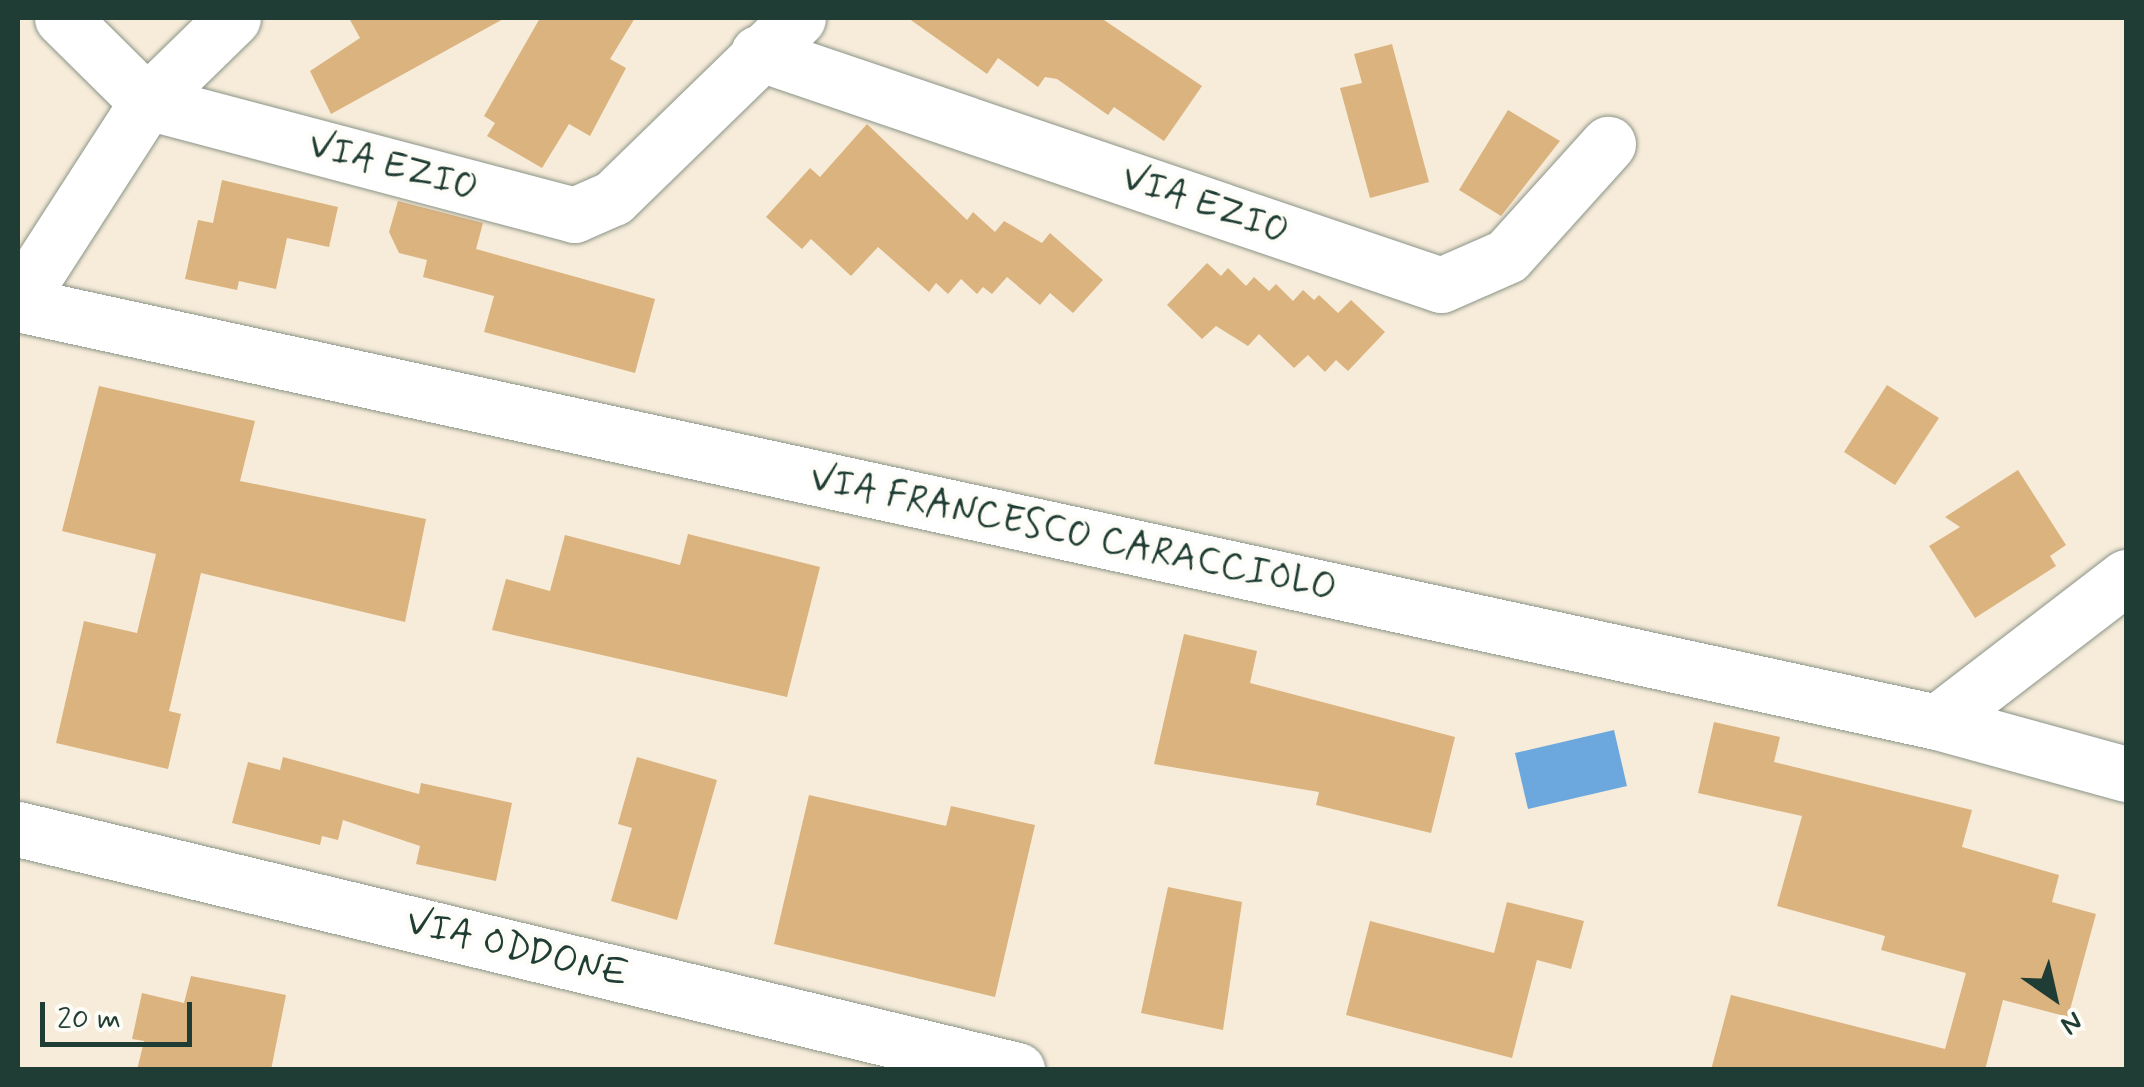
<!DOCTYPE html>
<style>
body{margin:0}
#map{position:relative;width:2144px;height:1087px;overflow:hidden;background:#f7ecda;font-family:Mynerve,sans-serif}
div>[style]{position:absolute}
.water>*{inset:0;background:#6ca8dd}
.building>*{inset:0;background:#dbb37f}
.roads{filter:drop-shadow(0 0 2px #8b9487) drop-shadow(0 0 2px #8b9487)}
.minor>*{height:55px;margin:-27.5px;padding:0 27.5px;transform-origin:27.5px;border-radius:27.5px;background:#fff}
span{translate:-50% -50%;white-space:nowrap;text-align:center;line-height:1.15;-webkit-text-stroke:8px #fdfcf7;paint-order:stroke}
.street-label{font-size:38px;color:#1f3d34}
.frame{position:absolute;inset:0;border:20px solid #1f3d34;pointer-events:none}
.north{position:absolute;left:2004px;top:947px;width:100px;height:100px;-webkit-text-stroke:8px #fdfcf7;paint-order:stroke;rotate:146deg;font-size:28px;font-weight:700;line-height:40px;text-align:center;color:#1f3d34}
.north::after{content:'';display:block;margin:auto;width:35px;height:45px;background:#1f3d34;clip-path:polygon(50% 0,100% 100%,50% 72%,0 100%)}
.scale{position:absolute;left:40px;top:1002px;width:152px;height:45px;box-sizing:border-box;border:5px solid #1f3d34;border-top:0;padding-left:12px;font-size:30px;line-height:35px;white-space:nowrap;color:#1f3d34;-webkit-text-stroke:8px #fdfcf7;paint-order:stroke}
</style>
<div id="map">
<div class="water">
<div style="clip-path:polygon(1614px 730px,1627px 786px,1528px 809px,1515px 753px)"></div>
</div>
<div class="building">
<div style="clip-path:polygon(349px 18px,505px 18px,331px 114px,310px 71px,360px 38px)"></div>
<div style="clip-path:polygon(540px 18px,635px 18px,610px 59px,626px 68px,590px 136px,569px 124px,542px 168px,487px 136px,495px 123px,484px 116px)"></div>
<div style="clip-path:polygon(908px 18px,1101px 18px,1202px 86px,1164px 141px,1114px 107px,1108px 115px,1057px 79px,1045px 77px,1038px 87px,998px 58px,987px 74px)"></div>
<div style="clip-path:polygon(1392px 44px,1429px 182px,1370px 198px,1340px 88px,1362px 83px,1354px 54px)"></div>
<div style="clip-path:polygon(1508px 110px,1560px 141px,1501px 216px,1459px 190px)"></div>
<div style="clip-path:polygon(867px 124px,967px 220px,973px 212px,995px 232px,1004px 221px,1042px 243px,1050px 233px,1103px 280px,1073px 313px,1050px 293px,1040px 305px,1007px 277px,992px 294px,983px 287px,977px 294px,961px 279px,948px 294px,936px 283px,929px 292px,878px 247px,851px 276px,811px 239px,802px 249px,766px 217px,810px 168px,820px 177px)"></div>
<div style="clip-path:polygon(222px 180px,338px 207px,329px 247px,287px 238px,276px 289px,239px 281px,237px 290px,185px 279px,198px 220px,213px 223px)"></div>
<div style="clip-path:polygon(398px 201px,483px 223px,476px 249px,655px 299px,635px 373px,484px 332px,494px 296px,423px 277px,427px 260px,399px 253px,389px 232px)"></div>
<div style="clip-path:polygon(1207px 263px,1221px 276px,1228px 268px,1246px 286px,1254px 277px,1269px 291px,1276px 284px,1293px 301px,1303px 290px,1314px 300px,1319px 295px,1338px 313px,1351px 300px,1385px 332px,1348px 371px,1336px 360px,1325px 372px,1308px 355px,1294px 368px,1259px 334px,1248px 346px,1216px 326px,1202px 339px,1167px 305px)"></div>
<div style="clip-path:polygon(1887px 385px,1939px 418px,1895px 485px,1844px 452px)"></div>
<div style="clip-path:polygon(99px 386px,255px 421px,240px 481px,426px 519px,405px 622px,201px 573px,169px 711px,181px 714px,168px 769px,56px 743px,84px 621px,137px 633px,156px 554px,62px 531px)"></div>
<div style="clip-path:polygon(2018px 470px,2066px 545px,2050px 556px,2056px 566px,1975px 618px,1929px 546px,1960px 527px,1945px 517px)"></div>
<div style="clip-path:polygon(688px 534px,820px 567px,787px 697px,492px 630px,506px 579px,550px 591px,565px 535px,680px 565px)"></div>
<div style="clip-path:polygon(1184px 634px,1257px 651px,1250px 683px,1455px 737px,1431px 833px,1316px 805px,1319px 792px,1154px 764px)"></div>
<div style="clip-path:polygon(1714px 722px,1780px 737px,1774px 762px,1972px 810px,1962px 847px,2059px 875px,2052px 902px,2096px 914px,2068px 1017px,2003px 1000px,1985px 1070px,1711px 1070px,1731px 995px,1945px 1049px,1966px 973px,1881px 950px,1885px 936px,1777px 906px,1802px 816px,1698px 793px)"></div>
<div style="clip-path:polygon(283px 757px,419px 794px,421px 783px,512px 803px,496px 881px,416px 864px,420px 846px,343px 820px,338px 840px,322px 836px,320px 845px,232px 823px,248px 762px,280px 770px)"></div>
<div style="clip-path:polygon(637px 757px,717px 780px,677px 920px,611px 901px,632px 828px,618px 824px)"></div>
<div style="clip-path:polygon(809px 795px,946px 826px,951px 806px,1035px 825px,995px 997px,774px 944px)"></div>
<div style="clip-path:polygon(1168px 887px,1242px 902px,1223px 1030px,1141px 1013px)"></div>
<div style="clip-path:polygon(1507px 902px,1584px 921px,1571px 969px,1537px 960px,1512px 1058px,1346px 1015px,1370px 921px,1494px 953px)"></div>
<div style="clip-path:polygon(191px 976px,286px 995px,271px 1070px,137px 1070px,144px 1041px,132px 1039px,142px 993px,184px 1003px)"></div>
</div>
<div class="roads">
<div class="minor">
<div style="left:62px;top:18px;width:120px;rotate:44.7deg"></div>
<div style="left:147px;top:102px;width:442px;rotate:14.8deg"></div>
<div style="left:574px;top:215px;width:43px;rotate:-23.6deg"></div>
<div style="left:613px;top:198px;width:258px;rotate:-44.2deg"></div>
<div style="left:758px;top:53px;width:721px;rotate:18.76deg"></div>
<div style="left:1441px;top:285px;width:72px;rotate:-23.7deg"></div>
<div style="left:1507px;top:256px;width:151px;rotate:-48deg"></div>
<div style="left:18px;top:302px;width:238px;rotate:-57.2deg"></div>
<div style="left:147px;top:102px;width:120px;rotate:-44.3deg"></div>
<div style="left:18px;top:304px;width:1964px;rotate:12.29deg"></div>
<div style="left:1937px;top:722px;width:196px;rotate:15.4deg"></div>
<div style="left:1937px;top:722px;width:238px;rotate:-37.5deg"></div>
<div style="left:18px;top:829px;width:1028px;rotate:13.56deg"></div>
</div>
</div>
<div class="street-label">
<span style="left:393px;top:167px;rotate:15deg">VIA EZIO</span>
<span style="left:1205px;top:205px;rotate:19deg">VIA EZIO</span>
<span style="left:1073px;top:534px;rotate:12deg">VIA FRANCESCO CARACCIOLO</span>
<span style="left:517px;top:949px;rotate:14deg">VIA ODDONE</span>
</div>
<div class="frame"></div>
<div class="north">N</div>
<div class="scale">20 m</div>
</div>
